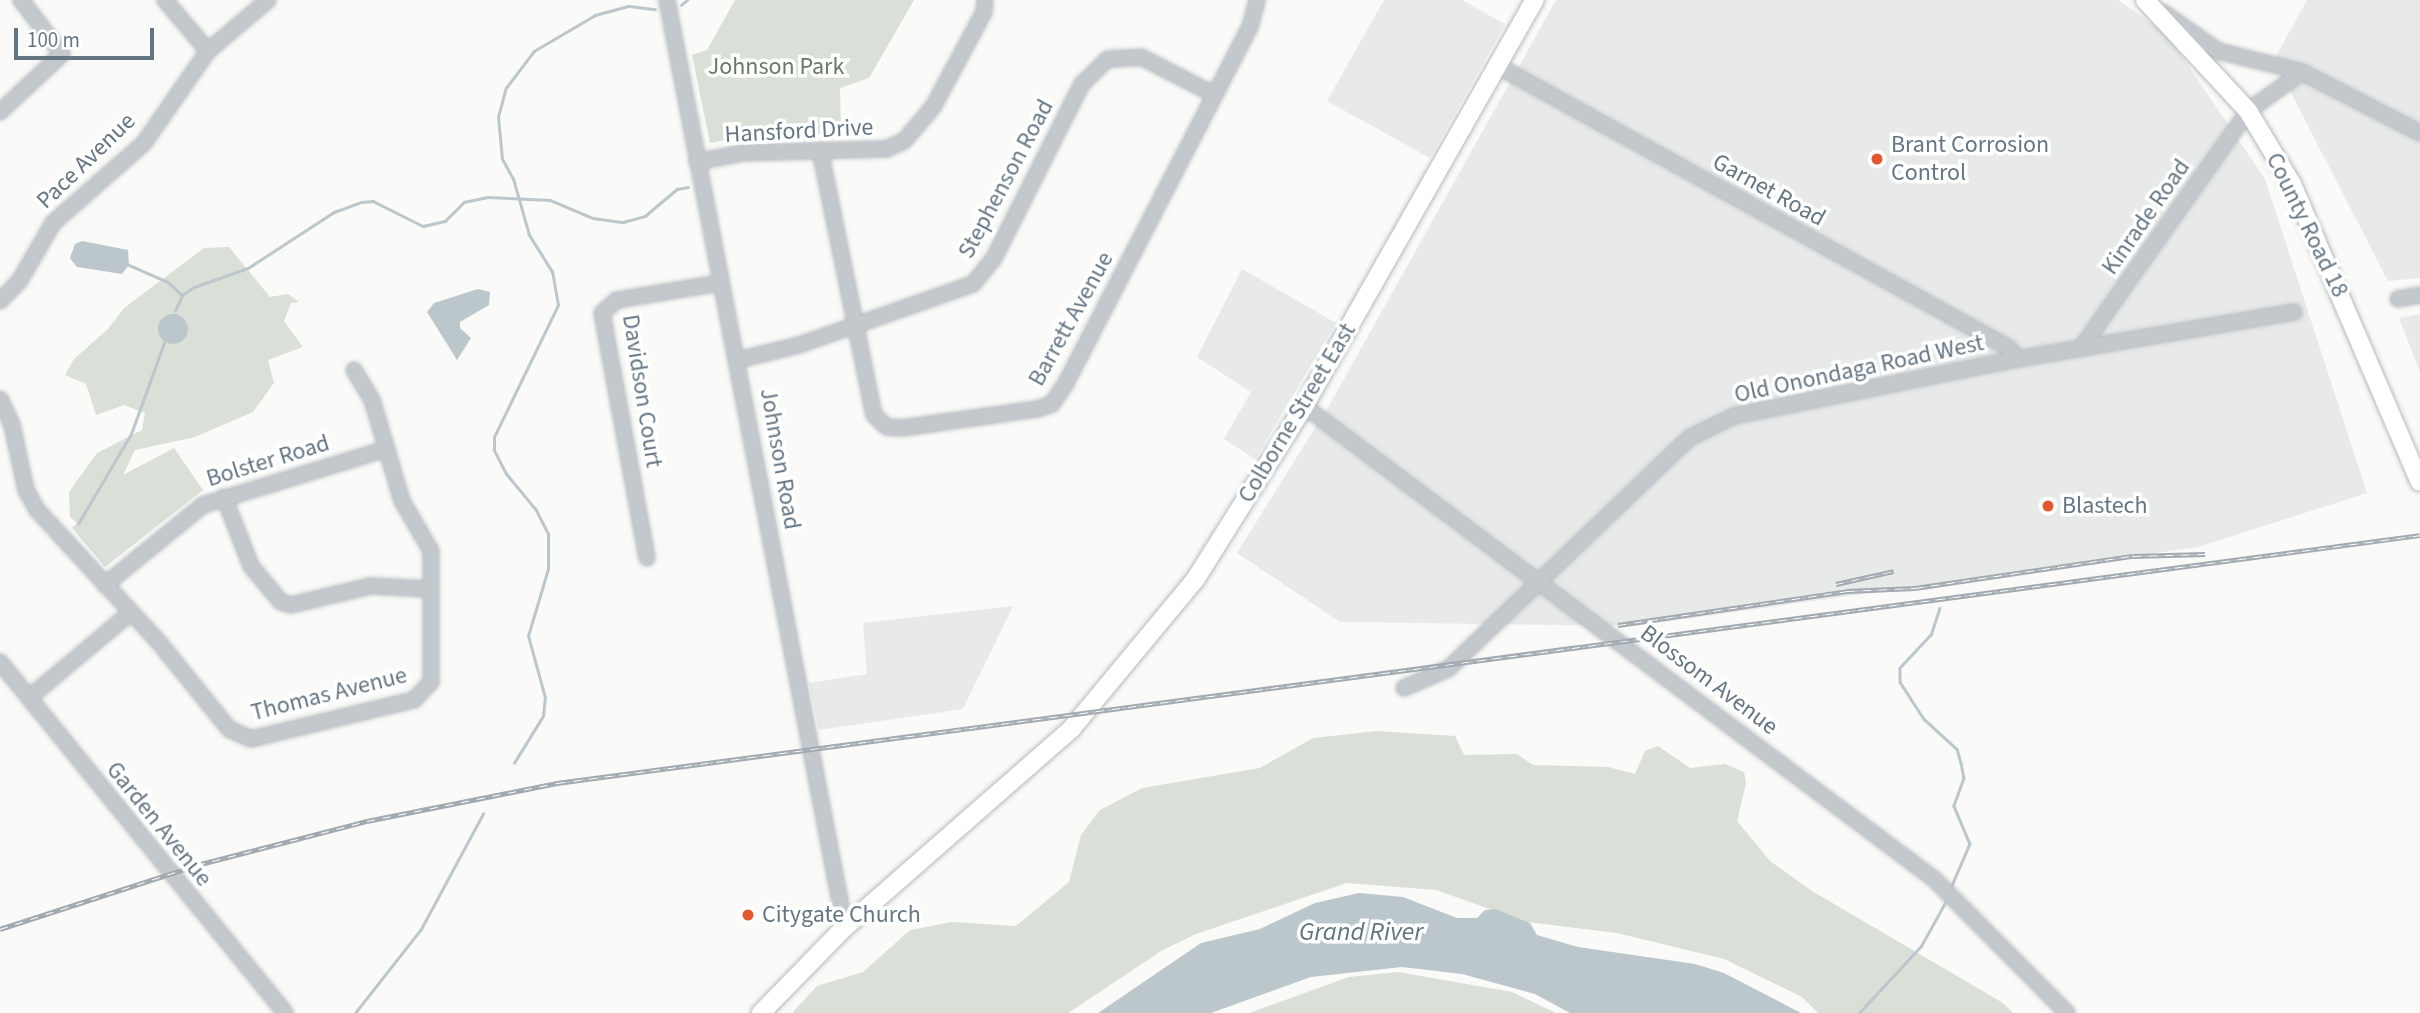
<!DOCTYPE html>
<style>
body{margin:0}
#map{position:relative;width:2420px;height:1013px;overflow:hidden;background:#fafaf8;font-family:"Source Sans 3",sans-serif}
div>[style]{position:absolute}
.built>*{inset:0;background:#e8e9e9}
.green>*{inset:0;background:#dadfd7}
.water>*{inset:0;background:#bbc7cb}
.round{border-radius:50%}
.stream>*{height:2.5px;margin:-1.25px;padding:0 1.25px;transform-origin:1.25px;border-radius:1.25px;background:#bbc7cb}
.roads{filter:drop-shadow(0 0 2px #b5babe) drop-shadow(0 0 2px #b5babe)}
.minor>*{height:14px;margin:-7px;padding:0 7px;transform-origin:7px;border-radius:7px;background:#c3c8cc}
.major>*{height:18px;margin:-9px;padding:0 9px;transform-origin:9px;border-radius:9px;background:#fff}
.rail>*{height:5px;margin-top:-2.5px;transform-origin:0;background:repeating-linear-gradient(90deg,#fff 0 8px,#a2aab0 0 16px);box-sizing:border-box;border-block:2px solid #a2aab0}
.dots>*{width:19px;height:19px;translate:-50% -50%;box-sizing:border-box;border:4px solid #fff;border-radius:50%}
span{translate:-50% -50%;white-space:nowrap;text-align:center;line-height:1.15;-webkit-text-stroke:7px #fff;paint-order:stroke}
.park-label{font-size:24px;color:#687a64}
.street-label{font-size:24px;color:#657683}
.poi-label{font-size:24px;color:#657683}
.left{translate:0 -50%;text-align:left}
.water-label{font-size:26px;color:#60757c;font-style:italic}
.scale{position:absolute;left:14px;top:28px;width:140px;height:32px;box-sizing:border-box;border:4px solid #657683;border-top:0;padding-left:9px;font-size:21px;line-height:24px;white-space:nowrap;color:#657683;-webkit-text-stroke:5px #fff;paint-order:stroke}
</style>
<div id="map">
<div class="built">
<div style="clip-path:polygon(1384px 0,1462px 0,1505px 24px,1430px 158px,1327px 101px)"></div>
<div style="clip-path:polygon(1556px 0,2118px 0,2166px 33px,2265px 179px,2367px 493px,2198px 547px,1635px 626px,1340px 622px,1237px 553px,1330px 404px)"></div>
<div style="clip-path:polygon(2307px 0,2420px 0,2420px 278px,2388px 281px,2274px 60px)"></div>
<div style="clip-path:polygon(1242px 269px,1336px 323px,1255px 459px,1224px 439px,1251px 392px,1197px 357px)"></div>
<div style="clip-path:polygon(2420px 314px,2420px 372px,2399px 318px)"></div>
<div style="clip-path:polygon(1013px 606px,963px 709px,819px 730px,809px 683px,867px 674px,863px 623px)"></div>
</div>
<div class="green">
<div style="clip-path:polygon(735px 0,914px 0,869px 78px,840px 88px,841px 134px,758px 134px,710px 143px,692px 55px,707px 50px)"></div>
<div style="clip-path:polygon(229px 247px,270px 297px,288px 294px,299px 302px,291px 303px,284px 321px,303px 347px,268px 360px,274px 383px,253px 412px,195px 437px,135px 450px,123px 475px,174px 448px,203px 490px,105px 567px,72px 528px,77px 523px,70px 517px,69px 492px,97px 453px,142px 430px,145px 413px,124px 405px,96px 415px,86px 384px,65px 375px,74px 359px,108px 329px,124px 308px,204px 248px)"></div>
<div style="clip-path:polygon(1376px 731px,1455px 736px,1464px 755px,1517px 754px,1533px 765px,1608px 767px,1635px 774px,1645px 751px,1658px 746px,1690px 768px,1725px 764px,1744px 772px,1746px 783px,1737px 821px,1770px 861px,1812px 891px,2003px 1003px,2013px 1013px,1818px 1013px,1802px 997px,1724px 959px,1617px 933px,1527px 922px,1436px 890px,1347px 883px,1196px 934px,1161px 951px,1068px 1013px,792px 1013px,817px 986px,863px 972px,910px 930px,952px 922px,1016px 926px,1069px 882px,1081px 835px,1100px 810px,1142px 788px,1260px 768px,1313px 738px)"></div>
<div style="clip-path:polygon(1398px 972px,1512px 992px,1556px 1013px,1249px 1013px,1349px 977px)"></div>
</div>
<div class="water">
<div style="clip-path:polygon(82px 241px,128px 250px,129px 265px,122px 274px,77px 267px,70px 258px,75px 244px)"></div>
<div style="clip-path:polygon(478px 289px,490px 292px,489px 305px,460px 322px,460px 328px,471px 338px,457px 360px,427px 312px,434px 303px)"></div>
<div class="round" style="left:158px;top:314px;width:30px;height:30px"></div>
<div style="clip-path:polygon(1359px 893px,1403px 897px,1457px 918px,1477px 918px,1485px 910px,1495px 909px,1530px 923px,1537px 935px,1578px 947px,1695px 964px,1724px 973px,1801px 1013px,1570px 1013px,1535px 994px,1462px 974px,1402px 967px,1311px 977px,1211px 1013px,1098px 1013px,1201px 943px,1260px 929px,1315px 903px)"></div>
</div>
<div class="stream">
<div style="left:681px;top:5px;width:8px;rotate:-40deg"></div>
<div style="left:129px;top:265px;width:43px;rotate:23.6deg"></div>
<div style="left:168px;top:282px;width:19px;rotate:43deg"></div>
<div style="left:175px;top:311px;width:17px;rotate:-66deg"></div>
<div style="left:182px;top:295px;width:14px;rotate:-34deg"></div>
<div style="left:194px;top:287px;width:57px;rotate:-19.4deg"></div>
<div style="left:248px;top:268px;width:103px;rotate:-33.1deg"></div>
<div style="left:334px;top:212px;width:29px;rotate:-20deg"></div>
<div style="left:361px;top:202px;width:12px;rotate:-5deg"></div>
<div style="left:373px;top:201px;width:56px;rotate:26.6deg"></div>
<div style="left:423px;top:226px;width:23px;rotate:-13deg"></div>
<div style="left:445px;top:221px;width:27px;rotate:-45deg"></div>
<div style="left:464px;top:202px;width:25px;rotate:-12deg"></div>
<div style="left:488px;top:197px;width:62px;rotate:2.8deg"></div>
<div style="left:550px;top:200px;width:47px;rotate:22.7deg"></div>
<div style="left:593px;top:218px;width:30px;rotate:8deg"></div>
<div style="left:623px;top:222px;width:23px;rotate:-15deg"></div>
<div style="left:645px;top:216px;width:42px;rotate:-40.2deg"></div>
<div style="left:677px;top:189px;width:11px;rotate:-10deg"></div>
<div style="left:78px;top:524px;width:104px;rotate:-59.5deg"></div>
<div style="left:131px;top:434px;width:97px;rotate:-70.1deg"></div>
<div style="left:1940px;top:608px;width:28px;rotate:108deg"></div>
<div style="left:1931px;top:635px;width:45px;rotate:133.2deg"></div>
<div style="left:1900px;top:668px;width:14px;rotate:90deg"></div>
<div style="left:1900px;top:682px;width:44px;rotate:57deg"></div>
<div style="left:1924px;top:719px;width:45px;rotate:42.3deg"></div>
<div style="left:1957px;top:749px;width:15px;rotate:74deg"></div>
<div style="left:1961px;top:763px;width:15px;rotate:79deg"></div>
<div style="left:1964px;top:778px;width:30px;rotate:110deg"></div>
<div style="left:1954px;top:806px;width:41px;rotate:67.2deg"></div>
<div style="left:1970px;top:844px;width:48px;rotate:113.4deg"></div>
<div style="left:514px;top:763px;width:55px;rotate:-58.3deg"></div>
<div style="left:543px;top:716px;width:18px;rotate:-84deg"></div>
<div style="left:545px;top:698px;width:64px;rotate:-105.3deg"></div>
<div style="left:528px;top:636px;width:70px;rotate:-73.4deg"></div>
<div style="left:548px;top:569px;width:35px;rotate:-90deg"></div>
<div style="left:548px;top:534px;width:28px;rotate:-117deg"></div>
<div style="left:535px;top:509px;width:45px;rotate:-129.6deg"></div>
<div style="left:506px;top:474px;width:27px;rotate:-117deg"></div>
<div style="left:494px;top:450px;width:13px;rotate:-90deg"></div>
<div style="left:494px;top:437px;width:147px;rotate:-64.1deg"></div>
<div style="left:558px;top:305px;width:34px;rotate:-100deg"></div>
<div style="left:552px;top:272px;width:44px;rotate:-121.9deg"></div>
<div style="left:529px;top:235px;width:58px;rotate:-105.9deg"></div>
<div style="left:513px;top:179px;width:23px;rotate:-119deg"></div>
<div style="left:502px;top:159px;width:42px;rotate:-95.4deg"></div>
<div style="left:498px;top:117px;width:30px;rotate:-75deg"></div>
<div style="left:506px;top:88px;width:46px;rotate:-52.9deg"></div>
<div style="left:534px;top:51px;width:71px;rotate:-30.5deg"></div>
<div style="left:595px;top:15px;width:35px;rotate:-15deg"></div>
<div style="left:629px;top:6px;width:26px;rotate:7deg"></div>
<div style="left:355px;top:1013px;width:107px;rotate:-51.8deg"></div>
<div style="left:421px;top:929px;width:131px;rotate:-61.7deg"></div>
<div style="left:1859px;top:1013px;width:91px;rotate:-47.2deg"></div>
<div style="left:1921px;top:946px;width:51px;rotate:-60.9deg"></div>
</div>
<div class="roads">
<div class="minor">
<div style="left:165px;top:0;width:67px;rotate:49.9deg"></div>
<div style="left:667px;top:0;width:944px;rotate:79.13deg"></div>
<div style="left:2164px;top:13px;width:66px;rotate:35.1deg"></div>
<div style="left:2218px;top:51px;width:87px;rotate:14deg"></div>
<div style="left:2302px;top:72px;width:133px;rotate:27.3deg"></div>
<div style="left:1496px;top:65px;width:586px;rotate:28.88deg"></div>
<div style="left:2009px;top:348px;width:14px;rotate:54deg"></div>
<div style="left:0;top:112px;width:85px;rotate:-43.1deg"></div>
<div style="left:62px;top:54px;width:68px;rotate:-127.2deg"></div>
<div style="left:820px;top:150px;width:270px;rotate:78.5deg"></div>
<div style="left:874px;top:415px;width:18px;rotate:43deg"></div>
<div style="left:887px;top:427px;width:15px;rotate:4deg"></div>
<div style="left:902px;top:428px;width:137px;rotate:-8deg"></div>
<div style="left:1038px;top:409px;width:15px;rotate:-20deg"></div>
<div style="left:1052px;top:404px;width:25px;rotate:-56deg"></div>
<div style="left:1066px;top:383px;width:401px;rotate:-62.7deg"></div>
<div style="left:1250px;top:27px;width:28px;rotate:-75deg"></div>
<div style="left:697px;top:162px;width:46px;rotate:-11.3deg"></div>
<div style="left:742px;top:153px;width:144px;rotate:-1.6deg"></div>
<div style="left:886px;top:149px;width:20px;rotate:-24deg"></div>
<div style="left:904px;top:141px;width:45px;rotate:-49.5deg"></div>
<div style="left:933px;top:107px;width:108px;rotate:-61.8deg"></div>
<div style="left:984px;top:12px;width:12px;rotate:-85deg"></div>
<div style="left:2398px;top:299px;width:22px;rotate:-10deg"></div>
<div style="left:0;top:301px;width:29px;rotate:-46deg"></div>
<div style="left:20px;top:280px;width:66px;rotate:-59.9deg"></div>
<div style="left:53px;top:223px;width:121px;rotate:-41.3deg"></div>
<div style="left:144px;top:143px;width:112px;rotate:-55.2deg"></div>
<div style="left:208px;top:51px;width:79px;rotate:-40.4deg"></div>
<div style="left:2081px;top:348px;width:290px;rotate:-54.8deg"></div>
<div style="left:2248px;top:111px;width:67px;rotate:-35.8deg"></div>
<div style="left:738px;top:360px;width:63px;rotate:-13.8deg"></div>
<div style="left:799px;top:345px;width:184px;rotate:-19.3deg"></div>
<div style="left:973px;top:284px;width:33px;rotate:-51deg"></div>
<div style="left:994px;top:258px;width:195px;rotate:-63.2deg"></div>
<div style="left:1082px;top:84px;width:36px;rotate:-44deg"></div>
<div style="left:1108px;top:59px;width:33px;rotate:-3deg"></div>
<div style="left:1141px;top:57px;width:83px;rotate:27.2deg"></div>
<div style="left:0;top:399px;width:29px;rotate:65deg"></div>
<div style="left:12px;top:425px;width:66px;rotate:77.8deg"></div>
<div style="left:26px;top:490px;width:23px;rotate:61deg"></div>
<div style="left:37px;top:510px;width:177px;rotate:47.3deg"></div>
<div style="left:157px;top:640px;width:114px;rotate:51deg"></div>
<div style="left:229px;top:729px;width:24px;rotate:24deg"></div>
<div style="left:251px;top:739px;width:168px;rotate:-13.5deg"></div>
<div style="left:414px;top:700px;width:25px;rotate:-47deg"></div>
<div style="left:431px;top:682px;width:131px;rotate:-90deg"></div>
<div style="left:431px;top:551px;width:58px;rotate:-120.1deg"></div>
<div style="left:402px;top:501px;width:105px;rotate:-106.5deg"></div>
<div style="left:372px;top:400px;width:35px;rotate:-121deg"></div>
<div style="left:1304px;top:406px;width:788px;rotate:36.9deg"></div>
<div style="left:1934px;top:879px;width:189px;rotate:45.2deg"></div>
<div style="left:224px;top:497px;width:74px;rotate:68.6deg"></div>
<div style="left:251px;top:566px;width:47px;rotate:50.2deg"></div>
<div style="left:281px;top:602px;width:10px;rotate:17deg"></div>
<div style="left:291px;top:605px;width:81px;rotate:-13.5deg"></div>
<div style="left:370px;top:586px;width:58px;rotate:3deg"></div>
<div style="left:647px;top:558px;width:249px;rotate:-100.4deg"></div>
<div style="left:602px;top:313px;width:20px;rotate:-41deg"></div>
<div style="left:617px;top:300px;width:104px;rotate:-9.4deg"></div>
<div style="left:105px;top:585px;width:127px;rotate:-39.2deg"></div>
<div style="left:203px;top:505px;width:191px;rotate:-17deg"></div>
<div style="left:0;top:662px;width:452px;rotate:50.9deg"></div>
<div style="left:1404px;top:688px;width:48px;rotate:-23.4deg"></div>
<div style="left:1448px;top:669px;width:310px;rotate:-43.8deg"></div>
<div style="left:1672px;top:454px;width:25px;rotate:-42deg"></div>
<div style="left:1691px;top:437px;width:48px;rotate:-26deg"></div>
<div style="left:1734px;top:416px;width:289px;rotate:-11.4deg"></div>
<div style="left:2017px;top:359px;width:281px;rotate:-9.6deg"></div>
<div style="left:30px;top:697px;width:131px;rotate:-40deg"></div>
</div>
<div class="major">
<div style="left:2145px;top:0;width:151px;rotate:47.1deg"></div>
<div style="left:2248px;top:111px;width:85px;rotate:58.9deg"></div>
<div style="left:2292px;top:184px;width:324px;rotate:66.8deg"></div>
<div style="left:761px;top:1013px;width:120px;rotate:-45.7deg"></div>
<div style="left:845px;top:927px;width:302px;rotate:-41.2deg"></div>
<div style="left:1072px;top:728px;width:192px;rotate:-50.3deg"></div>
<div style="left:1195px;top:580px;width:205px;rotate:-57.9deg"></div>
<div style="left:1304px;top:406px;width:467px;rotate:-60.4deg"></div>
</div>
</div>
<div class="rail">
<div style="left:1836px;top:584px;width:59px;rotate:-12.6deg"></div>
<div style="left:1618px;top:625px;width:232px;rotate:-8.4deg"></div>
<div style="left:1847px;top:591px;width:68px;rotate:-2.5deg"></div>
<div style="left:1915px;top:588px;width:220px;rotate:-8.4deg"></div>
<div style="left:2133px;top:556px;width:72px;rotate:-1.6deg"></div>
<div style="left:0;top:929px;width:207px;rotate:-18deg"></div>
<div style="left:197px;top:865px;width:176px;rotate:-14.5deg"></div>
<div style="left:367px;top:821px;width:194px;rotate:-11.3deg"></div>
<div style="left:557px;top:783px;width:1879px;rotate:-7.58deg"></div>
</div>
<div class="dots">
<div style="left:1877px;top:159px;background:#e4572e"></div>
<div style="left:2048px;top:506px;background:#e4572e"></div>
<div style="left:748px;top:915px;background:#e4572e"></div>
</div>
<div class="park-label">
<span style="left:776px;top:67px">Johnson Park</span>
</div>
<div class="street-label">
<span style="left:799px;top:131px;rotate:-3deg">Hansford Drive</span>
<span style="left:86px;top:161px;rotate:-44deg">Pace Avenue</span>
<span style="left:1006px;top:179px;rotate:-62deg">Stephenson Road</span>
<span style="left:1769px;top:190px;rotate:29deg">Garnet Road</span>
<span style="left:2146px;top:217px;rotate:-55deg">Kinrade Road</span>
<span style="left:2307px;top:225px;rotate:64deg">County Road 18</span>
<span style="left:1071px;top:319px;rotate:-61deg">Barrett Avenue</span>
<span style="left:1859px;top:369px;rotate:-12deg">Old Onondaga Road West</span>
<span style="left:642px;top:391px;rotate:81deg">Davidson Court</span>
<span style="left:1297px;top:413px;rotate:-59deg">Colborne Street East</span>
<span style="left:780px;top:459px;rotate:80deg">Johnson Road</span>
<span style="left:268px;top:461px;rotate:-17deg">Bolster Road</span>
<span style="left:1709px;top:680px;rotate:37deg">Blossom Avenue</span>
<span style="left:329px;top:694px;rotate:-14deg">Thomas Avenue</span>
<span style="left:159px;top:824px;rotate:51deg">Garden Avenue</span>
</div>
<div class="poi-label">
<span class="left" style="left:1891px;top:159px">Brant Corrosion<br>Control</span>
<span class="left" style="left:2062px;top:506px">Blastech</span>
<span class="left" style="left:762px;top:915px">Citygate Church</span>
</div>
<div class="water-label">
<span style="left:1361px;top:932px">Grand River</span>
</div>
<div class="scale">100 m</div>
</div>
